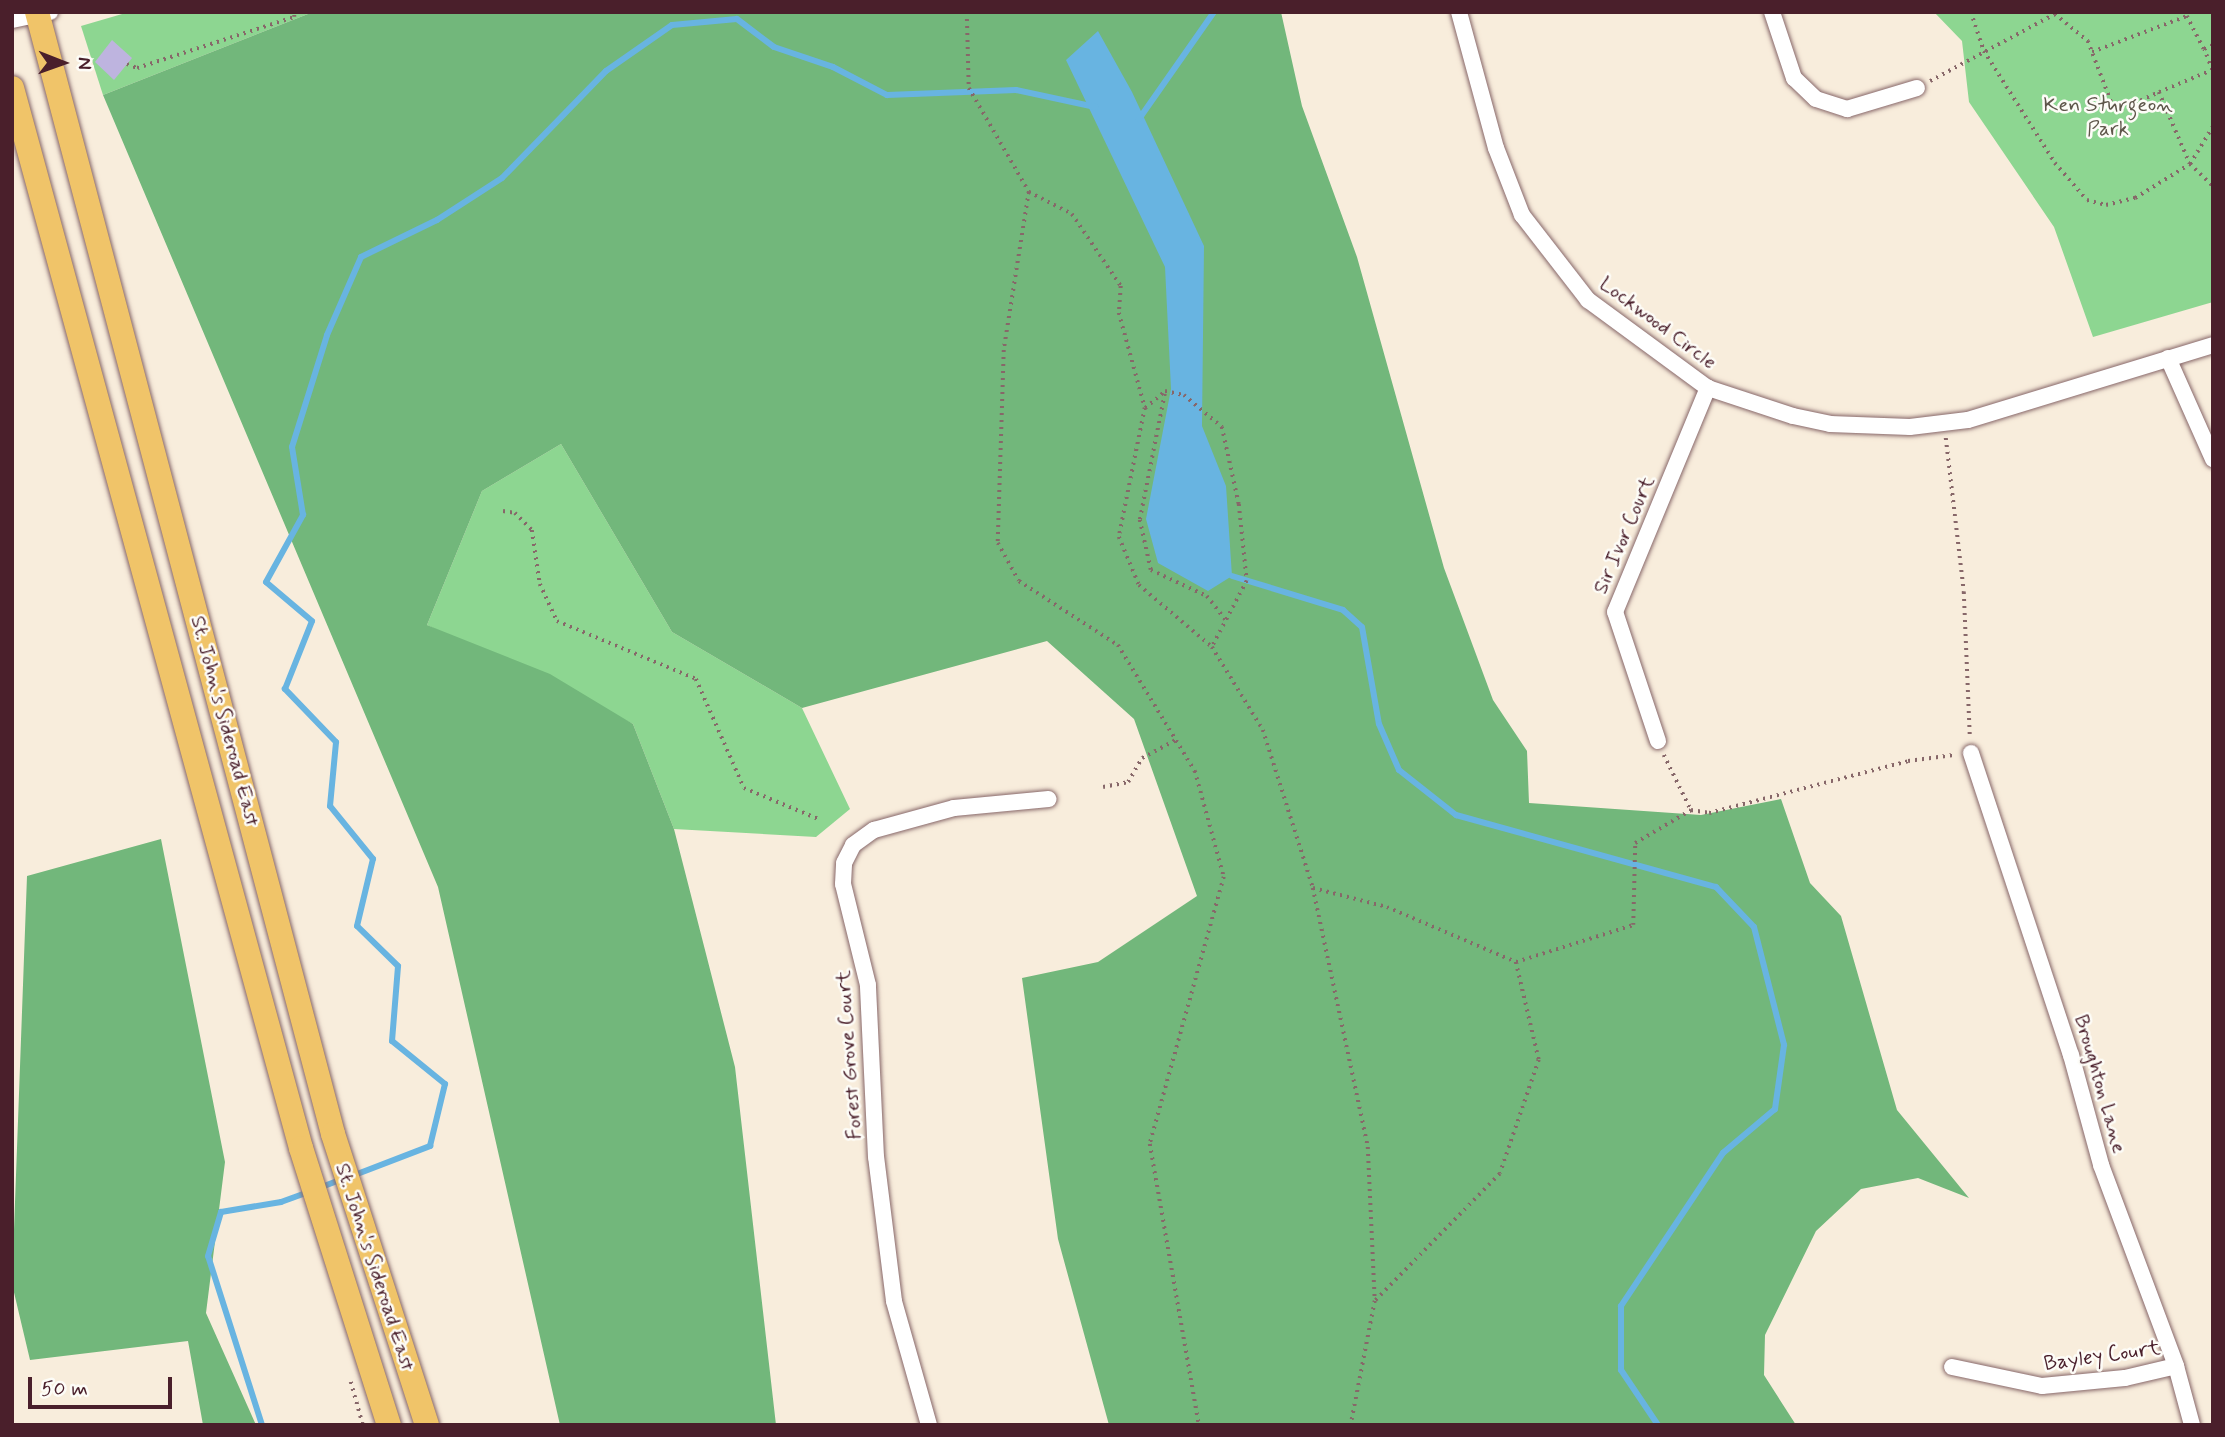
<!DOCTYPE html>
<style>
body{margin:0}
#map{position:relative;width:2225px;height:1437px;overflow:hidden;background:#f8eddc;font-family:Mynerve,sans-serif}
div>[style]{position:absolute}
.green>*{inset:0;background:#8dd691}
.forest>*{inset:0;background:#72b77b}
.water>*{inset:0;background:#68b4e1}
.stream>*{height:6px;margin:-3px;padding:0 3px;transform-origin:3px;border-radius:3px;background:#68b4e1}
.building>*{inset:0;background:#beb4df}
.path>*{height:3.5px;margin-top:-1.75px;transform-origin:0;background:repeating-linear-gradient(90deg,#876769 0 2px,transparent 0 7px)}
.roads{filter:drop-shadow(0 0 2px #876769) drop-shadow(0 0 2px #876769)}
.minor>*{height:16px;margin:-8px;padding:0 8px;transform-origin:8px;border-radius:8px;background:#fff}
.primary>*{height:24px;margin:-12px;padding:0 12px;transform-origin:12px;border-radius:12px;background:#f0c469}
span{translate:-50% -50%;white-space:nowrap;text-align:center;line-height:1.15;-webkit-text-stroke:5px #fdfcf7;paint-order:stroke}
.park-label{font-size:21px;color:#5e564a}
.street-label{font-size:21px;color:#4a1f2b}
.frame{position:absolute;inset:0;border:14px solid #4a1f2b;pointer-events:none}
.north{position:absolute;left:28px;top:28px;width:70px;height:70px;-webkit-text-stroke:5px #fdfcf7;paint-order:stroke;rotate:91deg;font-size:19px;font-weight:700;line-height:28px;text-align:center;color:#4a1f2b}
.north::after{content:'';display:block;margin:auto;width:24px;height:32px;background:#4a1f2b;clip-path:polygon(50% 0,100% 100%,50% 72%,0 100%)}
.scale{position:absolute;left:28px;top:1377px;width:144px;height:32px;box-sizing:border-box;border:4px solid #4a1f2b;border-top:0;padding-left:9px;font-size:21px;line-height:24px;white-space:nowrap;color:#4a1f2b;-webkit-text-stroke:5px #fdfcf7;paint-order:stroke}
</style>
<div id="map">
<div class="green">
<div style="clip-path:polygon(129px 12px,313px 12px,103px 95px,81px 26px)"></div>
<div style="clip-path:polygon(1934px 12px,2213px 12px,2213px 302px,2093px 337px,2054px 227px,1969px 102px,1962px 41px)"></div>
<div style="clip-path:polygon(561px 444px,672px 632px,802px 708px,850px 809px,816px 837px,674px 829px,633px 724px,427px 625px,482px 491px)"></div>
</div>
<div class="forest">
<div style="clip-path:polygon(313px 12px,1281px 12px,1302px 106px,1357px 257px,1444px 568px,1493px 700px,1527px 751px,1529px 803px,1701px 815px,1781px 799px,1810px 883px,1841px 916px,1897px 1110px,1969px 1198px,1918px 1178px,1861px 1189px,1816px 1231px,1765px 1335px,1764px 1375px,1796px 1425px,1109px 1425px,1058px 1239px,1022px 978px,1098px 962px,1197px 896px,1134px 719px,1047px 641px,802px 708px,672px 632px,561px 444px,482px 491px,427px 625px,550px 674px,633px 724px,674px 829px,735px 1067px,776px 1425px,560px 1425px,438px 887px,103px 95px)"></div>
<div style="clip-path:polygon(161px 839px,225px 1162px,206px 1313px,256px 1425px,203px 1425px,188px 1341px,30px 1360px,12px 1284px,27px 876px)"></div>
</div>
<div class="water">
<div style="clip-path:polygon(1098px 31px,1132px 92px,1204px 246px,1202px 426px,1226px 486px,1232px 576px,1208px 591px,1158px 563px,1146px 519px,1171px 389px,1165px 267px,1066px 60px)"></div>
</div>
<div class="stream">
<div style="left:1139px;top:119px;width:131px;rotate:-55deg"></div>
<div style="left:1232px;top:576px;width:116px;rotate:17deg"></div>
<div style="left:1343px;top:610px;width:25px;rotate:42deg"></div>
<div style="left:1362px;top:627px;width:98px;rotate:80.1deg"></div>
<div style="left:1379px;top:724px;width:50px;rotate:66.5deg"></div>
<div style="left:1399px;top:770px;width:73px;rotate:38.3deg"></div>
<div style="left:1456px;top:815px;width:270px;rotate:15.5deg"></div>
<div style="left:1716px;top:887px;width:55px;rotate:46.5deg"></div>
<div style="left:1754px;top:927px;width:122px;rotate:75.7deg"></div>
<div style="left:1784px;top:1045px;width:65px;rotate:98deg"></div>
<div style="left:1775px;top:1109px;width:68px;rotate:139.8deg"></div>
<div style="left:1723px;top:1153px;width:184px;rotate:123.7deg"></div>
<div style="left:1621px;top:1306px;width:64px;rotate:90deg"></div>
<div style="left:1621px;top:1370px;width:66px;rotate:56.1deg"></div>
<div style="left:352px;top:1176px;width:84px;rotate:-21deg"></div>
<div style="left:430px;top:1146px;width:64px;rotate:-76.4deg"></div>
<div style="left:445px;top:1084px;width:68px;rotate:-140.9deg"></div>
<div style="left:392px;top:1041px;width:75px;rotate:-85.4deg"></div>
<div style="left:398px;top:966px;width:57px;rotate:-135.7deg"></div>
<div style="left:357px;top:926px;width:69px;rotate:-76.6deg"></div>
<div style="left:373px;top:859px;width:68px;rotate:-129.1deg"></div>
<div style="left:330px;top:806px;width:64px;rotate:-84.6deg"></div>
<div style="left:336px;top:742px;width:74px;rotate:-133.9deg"></div>
<div style="left:285px;top:689px;width:73px;rotate:-68.3deg"></div>
<div style="left:312px;top:621px;width:60px;rotate:-139.7deg"></div>
<div style="left:266px;top:582px;width:77px;rotate:-61.1deg"></div>
<div style="left:303px;top:515px;width:69px;rotate:-99.2deg"></div>
<div style="left:292px;top:447px;width:117px;rotate:-72.6deg"></div>
<div style="left:327px;top:335px;width:85px;rotate:-66.4deg"></div>
<div style="left:361px;top:257px;width:85px;rotate:-26deg"></div>
<div style="left:437px;top:220px;width:77px;rotate:-32.9deg"></div>
<div style="left:502px;top:178px;width:149px;rotate:-45.8deg"></div>
<div style="left:606px;top:71px;width:80px;rotate:-34.9deg"></div>
<div style="left:672px;top:25px;width:65px;rotate:-5.3deg"></div>
<div style="left:737px;top:19px;width:46px;rotate:37.1deg"></div>
<div style="left:774px;top:47px;width:62px;rotate:18.7deg"></div>
<div style="left:833px;top:67px;width:61px;rotate:27.4deg"></div>
<div style="left:887px;top:95px;width:129px;rotate:-2.2deg"></div>
<div style="left:1016px;top:90px;width:81px;rotate:12.1deg"></div>
<div style="left:319px;top:1188px;width:25px;rotate:-21deg"></div>
<div style="left:262px;top:1425px;width:177px;rotate:-107.7deg"></div>
<div style="left:208px;top:1256px;width:46px;rotate:-73.5deg"></div>
<div style="left:221px;top:1212px;width:61px;rotate:-9.5deg"></div>
<div style="left:281px;top:1202px;width:30px;rotate:-20deg"></div>
</div>
<div class="building">
<div style="clip-path:polygon(112px 40px,132px 58px,114px 80px,95px 62px)"></div>
</div>
<div class="path">
<div style="left:967px;top:12px;width:76px;rotate:88.5deg"></div>
<div style="left:969px;top:88px;width:120px;rotate:60deg"></div>
<div style="left:1029px;top:192px;width:48px;rotate:27.1deg"></div>
<div style="left:1072px;top:214px;width:87px;rotate:55.8deg"></div>
<div style="left:1121px;top:286px;width:27px;rotate:94deg"></div>
<div style="left:1119px;top:313px;width:98px;rotate:74.7deg"></div>
<div style="left:1145px;top:408px;width:26px;rotate:-40deg"></div>
<div style="left:1165px;top:391px;width:19px;rotate:12deg"></div>
<div style="left:1184px;top:395px;width:50px;rotate:40.1deg"></div>
<div style="left:1222px;top:427px;width:79px;rotate:77.6deg"></div>
<div style="left:1239px;top:504px;width:77px;rotate:84.1deg"></div>
<div style="left:1247px;top:581px;width:75px;rotate:117.9deg"></div>
<div style="left:1212px;top:647px;width:97px;rotate:58.4deg"></div>
<div style="left:1263px;top:730px;width:166px;rotate:72.4deg"></div>
<div style="left:1313px;top:888px;width:76px;rotate:14.4deg"></div>
<div style="left:1387px;top:907px;width:140px;rotate:23.1deg"></div>
<div style="left:1516px;top:962px;width:101px;rotate:76.8deg"></div>
<div style="left:1539px;top:1060px;width:120px;rotate:108.9deg"></div>
<div style="left:1500px;top:1174px;width:178px;rotate:134.5deg"></div>
<div style="left:1375px;top:1301px;width:126px;rotate:101deg"></div>
<div style="left:1971px;top:12px;width:41px;rotate:71.6deg"></div>
<div style="left:1984px;top:51px;width:133px;rotate:57.6deg"></div>
<div style="left:2055px;top:163px;width:49px;rotate:49.1deg"></div>
<div style="left:2087px;top:200px;width:20px;rotate:15deg"></div>
<div style="left:2106px;top:205px;width:30px;rotate:-14deg"></div>
<div style="left:2135px;top:198px;width:65px;rotate:-31.7deg"></div>
<div style="left:2190px;top:164px;width:44px;rotate:-58.8deg"></div>
<div style="left:2092px;top:52px;width:102px;rotate:-20.8deg"></div>
<div style="left:2187px;top:16px;width:37px;rotate:63deg"></div>
<div style="left:127px;top:64px;width:11px;rotate:22deg"></div>
<div style="left:137px;top:68px;width:165px;rotate:-18deg"></div>
<div style="left:294px;top:17px;width:5px;rotate:-90deg"></div>
<div style="left:1930px;top:81px;width:142px;rotate:-28.2deg"></div>
<div style="left:2055px;top:14px;width:43px;rotate:39.3deg"></div>
<div style="left:2088px;top:41px;width:76px;rotate:69.2deg"></div>
<div style="left:2115px;top:112px;width:48px;rotate:-24.4deg"></div>
<div style="left:2159px;top:92px;width:78px;rotate:66.7deg"></div>
<div style="left:2190px;top:164px;width:32px;rotate:44deg"></div>
<div style="left:2159px;top:92px;width:57px;rotate:-22.5deg"></div>
<div style="left:2212px;top:70px;width:22px;rotate:-111deg"></div>
<div style="left:2204px;top:49px;width:10px;rotate:-24deg"></div>
<div style="left:1029px;top:192px;width:160px;rotate:99deg"></div>
<div style="left:1004px;top:350px;width:193px;rotate:91.8deg"></div>
<div style="left:998px;top:543px;width:43px;rotate:61.1deg"></div>
<div style="left:1019px;top:581px;width:118px;rotate:32.9deg"></div>
<div style="left:1118px;top:645px;width:148px;rotate:58.6deg"></div>
<div style="left:1195px;top:771px;width:110px;rotate:74.7deg"></div>
<div style="left:1224px;top:877px;width:277px;rotate:105.5deg"></div>
<div style="left:1150px;top:1144px;width:285px;rotate:80.1deg"></div>
<div style="left:1165px;top:394px;width:128px;rotate:101.2deg"></div>
<div style="left:1140px;top:520px;width:51px;rotate:77.6deg"></div>
<div style="left:1151px;top:570px;width:62px;rotate:24.9deg"></div>
<div style="left:1207px;top:596px;width:31px;rotate:52deg"></div>
<div style="left:1145px;top:408px;width:132px;rotate:101.4deg"></div>
<div style="left:1119px;top:537px;width:52px;rotate:67.4deg"></div>
<div style="left:1139px;top:585px;width:96px;rotate:40.3deg"></div>
<div style="left:1946px;top:438px;width:155px;rotate:83.3deg"></div>
<div style="left:1964px;top:592px;width:145px;rotate:87.6deg"></div>
<div style="left:503px;top:511px;width:12px;rotate:9deg"></div>
<div style="left:515px;top:513px;width:24px;rotate:45deg"></div>
<div style="left:532px;top:530px;width:55px;rotate:81.6deg"></div>
<div style="left:540px;top:584px;width:41px;rotate:65.3deg"></div>
<div style="left:557px;top:621px;width:151px;rotate:22.6deg"></div>
<div style="left:696px;top:679px;width:119px;rotate:66.2deg"></div>
<div style="left:744px;top:788px;width:83px;rotate:22.6deg"></div>
<div style="left:1664px;top:755px;width:61px;rotate:63.9deg"></div>
<div style="left:1691px;top:810px;width:18px;rotate:9deg"></div>
<div style="left:1709px;top:813px;width:206px;rotate:-14.6deg"></div>
<div style="left:1908px;top:761px;width:46px;rotate:-7.4deg"></div>
<div style="left:1103px;top:787px;width:25px;rotate:-11deg"></div>
<div style="left:1128px;top:782px;width:28px;rotate:-60deg"></div>
<div style="left:1142px;top:758px;width:38px;rotate:-28deg"></div>
<div style="left:1313px;top:888px;width:265px;rotate:78deg"></div>
<div style="left:1368px;top:1147px;width:153px;rotate:87.4deg"></div>
<div style="left:1516px;top:962px;width:123px;rotate:-17.5deg"></div>
<div style="left:1633px;top:925px;width:82px;rotate:-88.6deg"></div>
<div style="left:1635px;top:843px;width:65px;rotate:-30.5deg"></div>
<div style="left:351px;top:1382px;width:45px;rotate:74.4deg"></div>
</div>
<div class="roads">
<div class="minor">
<div style="left:1459px;top:12px;width:141px;rotate:74.8deg"></div>
<div style="left:1496px;top:148px;width:72px;rotate:68.8deg"></div>
<div style="left:1522px;top:215px;width:108px;rotate:52.2deg"></div>
<div style="left:1588px;top:300px;width:149px;rotate:36.3deg"></div>
<div style="left:1708px;top:388px;width:89px;rotate:18.2deg"></div>
<div style="left:1793px;top:416px;width:38px;rotate:12deg"></div>
<div style="left:1830px;top:424px;width:80px;rotate:2.1deg"></div>
<div style="left:1910px;top:427px;width:58px;rotate:-6.9deg"></div>
<div style="left:1968px;top:420px;width:256px;rotate:-17deg"></div>
<div style="left:1772px;top:12px;width:70px;rotate:71.6deg"></div>
<div style="left:1794px;top:78px;width:30px;rotate:44deg"></div>
<div style="left:1816px;top:99px;width:33px;rotate:18deg"></div>
<div style="left:1847px;top:109px;width:73px;rotate:-16.7deg"></div>
<div style="left:12px;top:20px;width:39px;rotate:-12deg"></div>
<div style="left:2168px;top:358px;width:111px;rotate:66deg"></div>
<div style="left:1658px;top:741px;width:136px;rotate:-108.4deg"></div>
<div style="left:1615px;top:612px;width:243px;rotate:-67.5deg"></div>
<div style="left:1971px;top:753px;width:318px;rotate:71.7deg"></div>
<div style="left:2071px;top:1055px;width:114px;rotate:74.7deg"></div>
<div style="left:2101px;top:1165px;width:215px;rotate:69.5deg"></div>
<div style="left:2176px;top:1366px;width:61px;rotate:74.8deg"></div>
<div style="left:1952px;top:1367px;width:92px;rotate:11.9deg"></div>
<div style="left:2042px;top:1386px;width:83px;rotate:-5.5deg"></div>
<div style="left:2125px;top:1378px;width:52px;rotate:-13.2deg"></div>
<div style="left:929px;top:1425px;width:129px;rotate:-105.8deg"></div>
<div style="left:894px;top:1301px;width:145px;rotate:-97.1deg"></div>
<div style="left:876px;top:1157px;width:172px;rotate:-92.7deg"></div>
<div style="left:868px;top:985px;width:104px;rotate:-103.9deg"></div>
<div style="left:843px;top:884px;width:21px;rotate:-87deg"></div>
<div style="left:844px;top:863px;width:20px;rotate:-63deg"></div>
<div style="left:853px;top:845px;width:26px;rotate:-36deg"></div>
<div style="left:874px;top:830px;width:83px;rotate:-15.4deg"></div>
<div style="left:954px;top:808px;width:95px;rotate:-5.4deg"></div>
</div>
<div class="primary">
<div style="left:37px;top:12px;width:1160px;rotate:75.22deg"></div>
<div style="left:333px;top:1134px;width:306px;rotate:72.1deg"></div>
<div style="left:12px;top:88px;width:1099px;rotate:74.75deg"></div>
<div style="left:301px;top:1148px;width:291px;rotate:72.4deg"></div>
</div>
</div>
<div class="park-label">
<span style="left:2108px;top:117px">Ken Sturgeon<br>Park</span>
</div>
<div class="street-label">
<span style="left:1658px;top:323px;rotate:37deg">Lockwood Circle</span>
<span style="left:1624px;top:535px;rotate:-67deg">Sir Ivor Court</span>
<span style="left:225px;top:721px;rotate:75deg">St. John's Sideroad East</span>
<span style="left:849px;top:1055px;rotate:-94deg">Forest Grove Court</span>
<span style="left:2100px;top:1084px;rotate:74deg">Broughton Lane</span>
<span style="left:375px;top:1267px;rotate:72deg">St. John's Sideroad East</span>
<span style="left:2102px;top:1356px;rotate:-8deg">Bayley Court</span>
</div>
<div class="frame"></div>
<div class="north">N</div>
<div class="scale">50 m</div>
</div>
